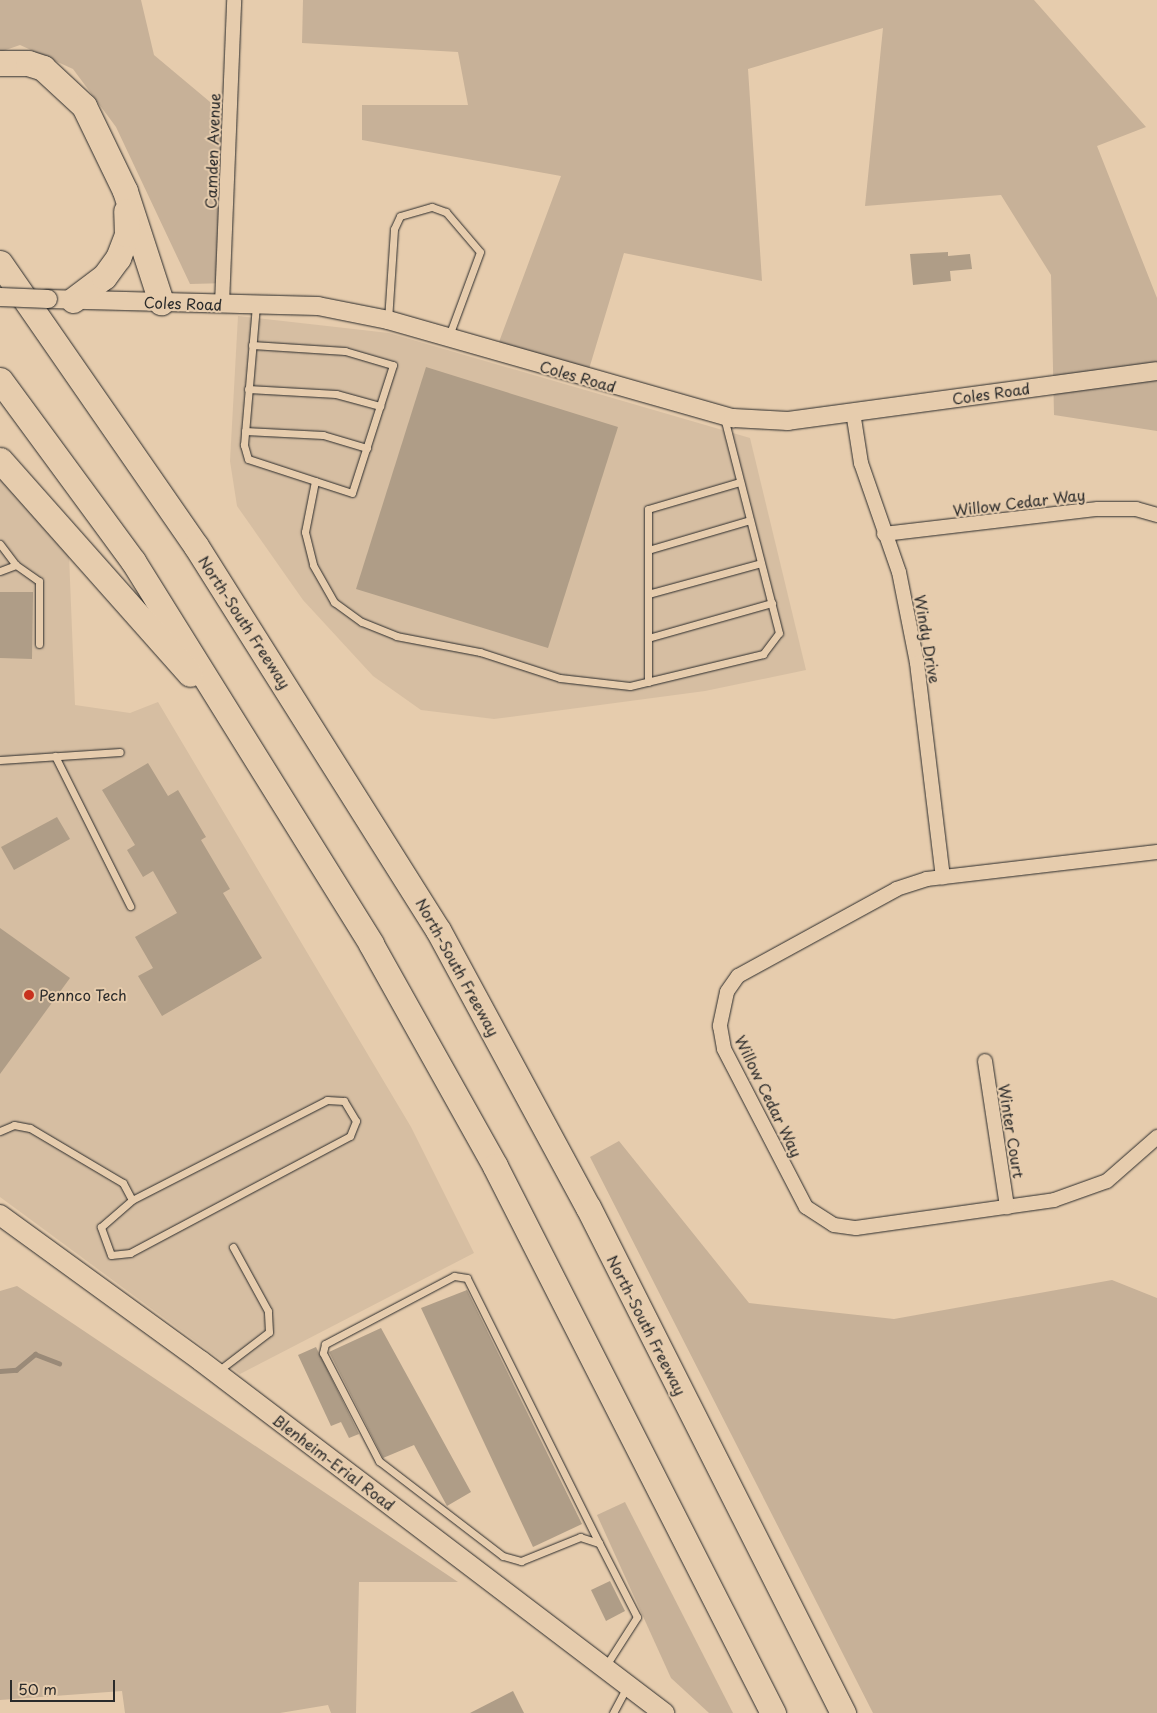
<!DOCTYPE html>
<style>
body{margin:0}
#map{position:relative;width:1157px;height:1713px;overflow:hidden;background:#e6ccad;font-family:"Playpen Sans",sans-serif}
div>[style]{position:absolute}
.built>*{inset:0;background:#d6bea2}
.green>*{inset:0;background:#c7b198}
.stream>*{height:4.5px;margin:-2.25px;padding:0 2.25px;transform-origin:2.25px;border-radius:2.25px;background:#9a8a78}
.building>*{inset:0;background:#af9d87}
.roads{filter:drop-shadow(0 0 1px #2b2b2b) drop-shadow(0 0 1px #2b2b2b)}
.service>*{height:7px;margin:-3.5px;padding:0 3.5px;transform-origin:3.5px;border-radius:3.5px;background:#e6ccad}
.minor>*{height:14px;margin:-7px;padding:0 7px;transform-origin:7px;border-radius:7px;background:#e6ccad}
.tertiary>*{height:18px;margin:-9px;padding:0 9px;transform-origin:9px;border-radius:9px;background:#e6ccad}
.secondary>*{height:20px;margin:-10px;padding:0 10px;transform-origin:10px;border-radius:10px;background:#e6ccad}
.motorway>*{height:25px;margin:-12.5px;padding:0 12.5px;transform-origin:12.5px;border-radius:12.5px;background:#e6ccad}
.bridges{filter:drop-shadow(0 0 1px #2b2b2b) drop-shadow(0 0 1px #2b2b2b)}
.tertiary-bridge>*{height:18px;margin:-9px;padding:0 9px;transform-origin:9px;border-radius:9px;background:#e6ccad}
.dots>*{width:14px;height:14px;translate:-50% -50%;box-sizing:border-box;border:2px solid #e6ccad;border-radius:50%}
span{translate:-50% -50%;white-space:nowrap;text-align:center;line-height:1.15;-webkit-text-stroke:4px #e6ccad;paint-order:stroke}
.street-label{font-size:15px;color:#2b2b2b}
.poi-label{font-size:15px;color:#2b2b2b}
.left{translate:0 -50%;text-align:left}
.scale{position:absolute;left:10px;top:1680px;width:105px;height:22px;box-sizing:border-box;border:2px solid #2b2b2b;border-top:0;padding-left:6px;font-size:15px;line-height:18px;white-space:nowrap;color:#2b2b2b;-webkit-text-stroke:4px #e6ccad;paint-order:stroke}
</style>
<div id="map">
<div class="built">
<div style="clip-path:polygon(238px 316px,389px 333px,750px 438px,806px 670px,705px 691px,494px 719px,421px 710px,373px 676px,303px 600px,237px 506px,230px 461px)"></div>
<div style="clip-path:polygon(0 479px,69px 555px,75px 705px,130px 713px,158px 702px,411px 1127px,474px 1253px,240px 1374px,0 1197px)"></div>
</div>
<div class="green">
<div style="clip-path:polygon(0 0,141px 0,154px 55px,222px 112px,229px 283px,190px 284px,116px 127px,73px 69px,20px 45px,0 52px)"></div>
<div style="clip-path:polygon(303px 0,1034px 0,1146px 127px,1097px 146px,1157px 298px,1157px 431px,1054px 415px,1051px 275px,1001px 195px,865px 206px,883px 28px,748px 69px,762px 281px,624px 253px,586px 379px,496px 350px,561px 176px,362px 140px,362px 105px,468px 105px,458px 52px,302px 43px)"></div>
<div style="clip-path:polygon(619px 1141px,749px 1303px,894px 1319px,1112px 1280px,1157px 1298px,1157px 1713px,873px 1713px,590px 1157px)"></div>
<div style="clip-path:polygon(17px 1286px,458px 1582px,359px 1582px,356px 1713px,331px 1713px,328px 1705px,280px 1713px,125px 1713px,122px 1691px,0 1700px,0 1291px)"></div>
<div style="clip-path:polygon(625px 1502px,733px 1713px,709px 1713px,671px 1678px,597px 1515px)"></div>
</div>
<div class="stream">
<div style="left:0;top:1371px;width:16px;rotate:-4deg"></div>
<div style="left:16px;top:1370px;width:25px;rotate:-40deg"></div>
<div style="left:35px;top:1354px;width:26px;rotate:21deg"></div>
</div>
<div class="building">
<div style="clip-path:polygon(948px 252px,948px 256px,970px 254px,972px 269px,950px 271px,951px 281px,913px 285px,910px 254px)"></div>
<div style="clip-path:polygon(426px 367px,618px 427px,548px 648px,356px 589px)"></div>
<div style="clip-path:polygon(0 592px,33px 592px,32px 659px,0 658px)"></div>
<div style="clip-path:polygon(148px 763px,168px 796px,178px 790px,206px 837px,201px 840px,230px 889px,223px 893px,262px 958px,162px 1016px,138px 976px,153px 968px,135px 937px,177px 913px,153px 871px,143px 877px,127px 850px,135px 845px,102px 790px)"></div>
<div style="clip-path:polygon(57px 817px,70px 839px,14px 870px,1px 847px)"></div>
<div style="clip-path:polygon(0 928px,70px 978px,0 1074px)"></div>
<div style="clip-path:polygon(467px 1290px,582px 1524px,533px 1547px,421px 1308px)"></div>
<div style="clip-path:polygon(381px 1328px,471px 1492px,447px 1506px,414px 1445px,383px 1458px,329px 1352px)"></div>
<div style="clip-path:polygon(316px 1347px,359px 1434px,349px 1438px,341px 1422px,331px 1426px,298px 1355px)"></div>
<div style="clip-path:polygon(610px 1581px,625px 1611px,606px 1621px,591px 1590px)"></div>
<div style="clip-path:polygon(513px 1691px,524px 1713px,470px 1713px)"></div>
</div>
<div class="roads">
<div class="service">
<div style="left:388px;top:320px;width:91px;rotate:-86.2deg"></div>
<div style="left:394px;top:229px;width:14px;rotate:-65deg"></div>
<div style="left:400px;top:216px;width:33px;rotate:-16deg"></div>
<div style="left:432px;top:207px;width:15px;rotate:20deg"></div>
<div style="left:446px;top:212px;width:52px;rotate:49.6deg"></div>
<div style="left:480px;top:252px;width:90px;rotate:110.3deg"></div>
<div style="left:252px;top:345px;width:93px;rotate:3.7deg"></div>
<div style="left:345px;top:351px;width:50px;rotate:16.3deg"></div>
<div style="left:393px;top:365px;width:134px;rotate:107.8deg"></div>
<div style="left:352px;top:493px;width:109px;rotate:-161.9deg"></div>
<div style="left:248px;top:459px;width:15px;rotate:-106deg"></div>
<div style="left:244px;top:445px;width:141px;rotate:-85.1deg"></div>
<div style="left:248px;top:389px;width:88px;rotate:3.3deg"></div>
<div style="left:336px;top:394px;width:46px;rotate:15.3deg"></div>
<div style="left:245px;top:431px;width:78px;rotate:2.9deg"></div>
<div style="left:323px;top:435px;width:46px;rotate:16.5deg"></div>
<div style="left:315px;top:481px;width:52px;rotate:101.1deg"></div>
<div style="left:305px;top:532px;width:34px;rotate:76deg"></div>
<div style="left:313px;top:565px;width:43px;rotate:60.4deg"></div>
<div style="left:334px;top:602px;width:34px;rotate:36deg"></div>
<div style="left:362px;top:622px;width:37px;rotate:22deg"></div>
<div style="left:396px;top:636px;width:86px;rotate:10.8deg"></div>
<div style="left:480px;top:652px;width:84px;rotate:18deg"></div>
<div style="left:560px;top:678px;width:70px;rotate:6.5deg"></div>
<div style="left:630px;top:686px;width:137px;rotate:-13.5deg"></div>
<div style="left:763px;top:654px;width:26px;rotate:-53deg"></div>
<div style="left:779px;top:633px;width:223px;rotate:-104.3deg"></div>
<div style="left:0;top:544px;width:26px;rotate:53deg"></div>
<div style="left:16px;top:565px;width:28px;rotate:35deg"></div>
<div style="left:39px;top:581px;width:63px;rotate:90deg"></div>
<div style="left:648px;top:550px;width:106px;rotate:-16.4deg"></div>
<div style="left:0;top:571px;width:17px;rotate:-21deg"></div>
<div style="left:648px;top:594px;width:117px;rotate:-15.3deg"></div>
<div style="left:648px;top:638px;width:129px;rotate:-15.8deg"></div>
<div style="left:648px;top:682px;width:173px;rotate:-90deg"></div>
<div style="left:648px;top:509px;width:96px;rotate:-16.4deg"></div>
<div style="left:55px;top:756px;width:168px;rotate:63.4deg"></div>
<div style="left:0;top:760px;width:120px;rotate:-3.8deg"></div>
<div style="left:327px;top:1100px;width:17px;rotate:3deg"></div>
<div style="left:344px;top:1101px;width:23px;rotate:59deg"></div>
<div style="left:356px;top:1121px;width:16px;rotate:112deg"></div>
<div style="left:350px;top:1136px;width:249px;rotate:152deg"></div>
<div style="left:130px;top:1253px;width:19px;rotate:174deg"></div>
<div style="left:111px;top:1255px;width:30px;rotate:-110deg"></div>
<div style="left:101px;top:1227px;width:41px;rotate:-41.1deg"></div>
<div style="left:132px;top:1200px;width:219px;rotate:-27.1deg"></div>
<div style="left:0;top:1131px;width:15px;rotate:-23deg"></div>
<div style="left:14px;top:1125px;width:16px;rotate:11deg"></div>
<div style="left:30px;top:1128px;width:108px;rotate:30.6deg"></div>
<div style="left:123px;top:1183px;width:19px;rotate:62deg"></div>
<div style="left:218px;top:1371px;width:64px;rotate:-37.4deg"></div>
<div style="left:269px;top:1332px;width:21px;rotate:-93deg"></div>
<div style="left:268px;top:1311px;width:73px;rotate:-118.7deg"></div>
<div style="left:599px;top:1543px;width:296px;rotate:-116.5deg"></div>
<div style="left:467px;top:1278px;width:13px;rotate:-171deg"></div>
<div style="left:454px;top:1276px;width:146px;rotate:152.2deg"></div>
<div style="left:325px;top:1344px;width:9px;rotate:103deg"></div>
<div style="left:323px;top:1353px;width:122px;rotate:62.6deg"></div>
<div style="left:379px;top:1461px;width:156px;rotate:37.5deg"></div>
<div style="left:503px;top:1556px;width:19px;rotate:16deg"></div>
<div style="left:521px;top:1561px;width:64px;rotate:-22.1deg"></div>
<div style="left:580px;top:1537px;width:20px;rotate:18deg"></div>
<div style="left:599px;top:1543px;width:83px;rotate:62.8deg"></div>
<div style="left:637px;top:1617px;width:59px;rotate:122.6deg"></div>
<div style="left:613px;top:1713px;width:30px;rotate:-62deg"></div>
</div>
<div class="minor">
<div style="left:222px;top:304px;width:304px;rotate:-87.7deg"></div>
<div style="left:853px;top:412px;width:52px;rotate:81.1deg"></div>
<div style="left:861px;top:463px;width:115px;rotate:70.8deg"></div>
<div style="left:899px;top:572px;width:93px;rotate:78.8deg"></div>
<div style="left:917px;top:663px;width:216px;rotate:83.1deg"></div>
<div style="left:884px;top:534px;width:215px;rotate:-6.7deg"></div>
<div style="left:1098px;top:509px;width:38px"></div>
<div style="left:1136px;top:509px;width:22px;rotate:16deg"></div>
<div style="left:1157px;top:852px;width:232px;rotate:173.3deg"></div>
<div style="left:927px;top:879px;width:32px;rotate:162deg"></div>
<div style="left:897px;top:889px;width:181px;rotate:151.3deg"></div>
<div style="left:738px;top:976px;width:19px;rotate:125deg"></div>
<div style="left:727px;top:992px;width:35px;rotate:102deg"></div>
<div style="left:720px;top:1026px;width:23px;rotate:80deg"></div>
<div style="left:724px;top:1049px;width:178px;rotate:62.6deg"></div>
<div style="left:806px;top:1207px;width:33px;rotate:33deg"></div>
<div style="left:834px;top:1225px;width:22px;rotate:8deg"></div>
<div style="left:856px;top:1228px;width:200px;rotate:-8deg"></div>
<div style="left:1054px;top:1200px;width:56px;rotate:-19.7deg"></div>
<div style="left:1107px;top:1181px;width:67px;rotate:-41.3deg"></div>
<div style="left:985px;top:1061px;width:148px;rotate:81.4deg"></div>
</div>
<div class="tertiary">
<div style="left:48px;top:299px;width:270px;rotate:1.5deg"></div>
<div style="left:318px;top:306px;width:71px;rotate:11.3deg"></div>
<div style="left:388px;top:320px;width:359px;rotate:15.9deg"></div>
<div style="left:733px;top:418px;width:55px;rotate:3.1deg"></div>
<div style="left:788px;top:421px;width:372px;rotate:-7.7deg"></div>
</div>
<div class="secondary">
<div style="left:0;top:1215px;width:248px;rotate:36deg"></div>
<div style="left:201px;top:1361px;width:582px;rotate:37.24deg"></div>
</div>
<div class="motorway">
<div style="left:0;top:63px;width:28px"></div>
<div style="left:28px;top:63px;width:16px;rotate:18deg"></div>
<div style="left:43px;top:68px;width:56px;rotate:42.8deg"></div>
<div style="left:84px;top:106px;width:94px;rotate:64.2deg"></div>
<div style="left:125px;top:191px;width:117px;rotate:72deg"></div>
<div style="left:0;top:263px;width:344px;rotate:55.3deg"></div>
<div style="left:196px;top:546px;width:454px;rotate:57.8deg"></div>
<div style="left:438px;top:930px;width:315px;rotate:61.6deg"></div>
<div style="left:588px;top:1207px;width:567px;rotate:63.25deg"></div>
<div style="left:73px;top:300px;width:39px;rotate:-37deg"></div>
<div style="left:104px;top:277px;width:24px;rotate:-54deg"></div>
<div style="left:118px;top:258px;width:26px;rotate:-69deg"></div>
<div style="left:127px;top:234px;width:23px;rotate:-92deg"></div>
<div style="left:0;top:380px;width:225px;rotate:53.7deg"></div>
<div style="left:133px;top:561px;width:451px;rotate:58.1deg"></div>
<div style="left:371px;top:944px;width:254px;rotate:60.8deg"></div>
<div style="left:495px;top:1166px;width:614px;rotate:63.06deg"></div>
<div style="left:0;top:460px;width:286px;rotate:48.4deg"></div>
</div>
</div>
<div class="bridges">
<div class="tertiary-bridge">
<div style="left:0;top:297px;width:48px;rotate:2.4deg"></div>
</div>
</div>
<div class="dots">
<div style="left:29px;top:995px;background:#c8321e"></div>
</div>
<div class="street-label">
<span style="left:212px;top:151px;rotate:-88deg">Camden Avenue</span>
<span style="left:183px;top:303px;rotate:2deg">Coles Road</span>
<span style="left:578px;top:376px;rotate:16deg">Coles Road</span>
<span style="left:991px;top:393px;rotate:-8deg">Coles Road</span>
<span style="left:1019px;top:502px;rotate:-7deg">Willow Cedar Way</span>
<span style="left:245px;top:622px;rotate:57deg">North-South Freeway</span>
<span style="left:928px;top:639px;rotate:80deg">Windy Drive</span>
<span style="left:458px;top:967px;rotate:61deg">North-South Freeway</span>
<span style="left:769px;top:1096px;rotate:64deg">Willow Cedar Way</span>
<span style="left:1012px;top:1131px;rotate:81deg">Winter Court</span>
<span style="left:647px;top:1325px;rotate:63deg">North-South Freeway</span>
<span style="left:334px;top:1462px;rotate:37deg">Blenheim-Erial Road</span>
</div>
<div class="poi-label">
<span class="left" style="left:39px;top:995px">Pennco Tech</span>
</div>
<div class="scale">50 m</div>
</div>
